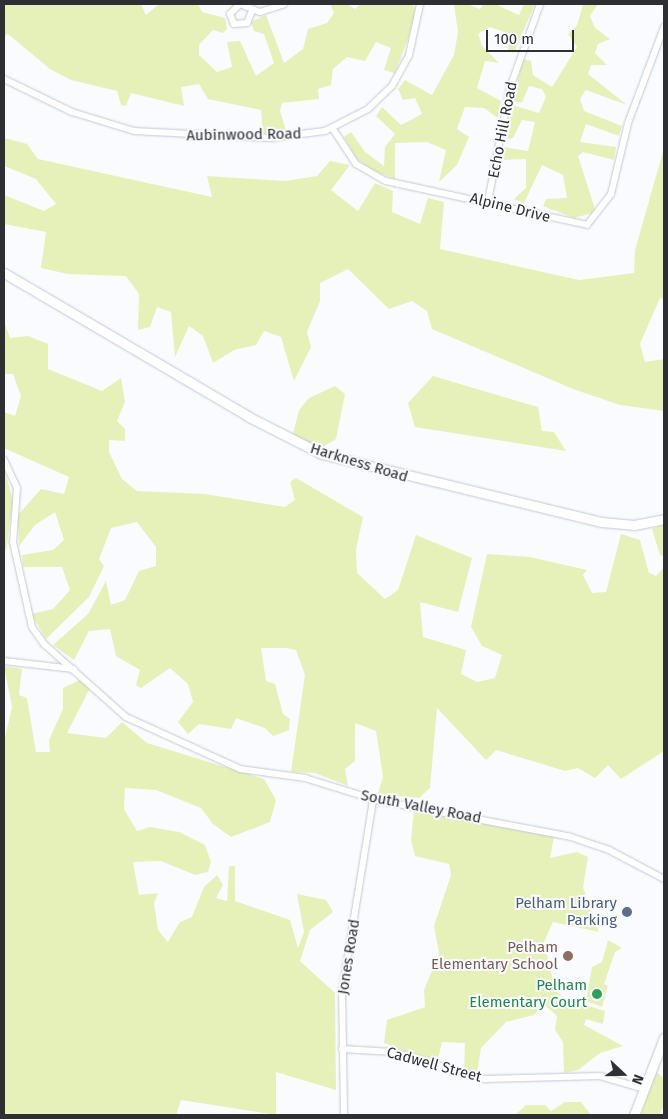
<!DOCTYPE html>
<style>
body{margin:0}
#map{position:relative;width:668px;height:1119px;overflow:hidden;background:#f9fbff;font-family:"Fira Sans",sans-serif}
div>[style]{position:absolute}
.green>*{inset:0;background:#e6f1ba}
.roads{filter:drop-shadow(0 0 1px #c4c8d3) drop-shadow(0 0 1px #c4c8d3)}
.street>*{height:6px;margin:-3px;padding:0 3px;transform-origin:3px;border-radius:3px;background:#fff}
.secondary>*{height:9px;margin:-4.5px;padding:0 4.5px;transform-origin:4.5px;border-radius:4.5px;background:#fff}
.dots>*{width:14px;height:14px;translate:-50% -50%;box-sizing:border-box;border:2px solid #f9fbff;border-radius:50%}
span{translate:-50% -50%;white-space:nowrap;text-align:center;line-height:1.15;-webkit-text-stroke:4px #f9fbff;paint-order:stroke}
.street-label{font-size:15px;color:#2e2f33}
.service-label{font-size:15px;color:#4e5e75}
.right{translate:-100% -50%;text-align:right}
.education-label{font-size:15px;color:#785e54}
.leisure-label{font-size:15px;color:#27864d}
.frame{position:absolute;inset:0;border:5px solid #2e2f33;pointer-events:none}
.north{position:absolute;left:598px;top:1049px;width:50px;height:50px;-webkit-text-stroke:4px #f9fbff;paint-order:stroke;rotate:111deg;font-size:14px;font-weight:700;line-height:20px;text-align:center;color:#2e2f33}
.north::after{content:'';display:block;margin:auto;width:18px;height:22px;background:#2e2f33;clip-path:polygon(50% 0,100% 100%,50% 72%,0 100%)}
.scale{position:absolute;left:486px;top:30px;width:88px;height:22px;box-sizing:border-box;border:2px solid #2e2f33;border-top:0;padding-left:6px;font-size:15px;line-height:18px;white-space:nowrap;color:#2e2f33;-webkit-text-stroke:4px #f9fbff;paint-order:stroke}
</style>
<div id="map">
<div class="green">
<div style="clip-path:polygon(4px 4px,141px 4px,146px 15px,159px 4px,198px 4px,202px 12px,225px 18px,227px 29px,223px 33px,213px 30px,199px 45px,199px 55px,217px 72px,232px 67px,227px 42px,240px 41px,256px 76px,274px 63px,264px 34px,254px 31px,251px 22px,266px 15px,284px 63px,303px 49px,308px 29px,327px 23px,334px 13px,330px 4px,347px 4px,355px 9px,360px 4px,409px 4px,414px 6px,416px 18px,395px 73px,384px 70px,391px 48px,376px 42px,365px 61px,347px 57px,333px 69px,331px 85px,318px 89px,319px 99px,282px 103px,280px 111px,287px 134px,263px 134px,261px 110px,208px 99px,199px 84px,181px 87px,184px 106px,131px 93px,126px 106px,121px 105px,117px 91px,71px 80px,50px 69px,8px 34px,4px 37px)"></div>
<div style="clip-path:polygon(467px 4px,480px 9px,484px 4px,495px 4px,519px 15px,524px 4px,535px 4px,514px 53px,508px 50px,510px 34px,490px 27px,478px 34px,482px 46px,499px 63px,485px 61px,477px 88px,501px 101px,498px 118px,484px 108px,465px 107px,457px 129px,469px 137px,457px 165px,439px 182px,446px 150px,427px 142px,395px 143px,395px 179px,373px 171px,355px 157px,344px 137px,351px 132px,365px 152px,384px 166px,385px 147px,395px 134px,376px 116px,382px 107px,401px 125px,422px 114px,415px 98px,403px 100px,398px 89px,405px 80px,432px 95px,454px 55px,458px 32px,454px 5px)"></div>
<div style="clip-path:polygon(598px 4px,590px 16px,595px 28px,610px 39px,598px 44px,595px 53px,607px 65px,591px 65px,588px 74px,627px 105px,586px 90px,580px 99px,584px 111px,622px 126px,619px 136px,586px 124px,580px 142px,616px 147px,614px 160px,583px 152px,578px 156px,596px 212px,574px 218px,543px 206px,546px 199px,567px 198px,563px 175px,542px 165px,524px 203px,514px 199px,526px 188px,526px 159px,502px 160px,504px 147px,528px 151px,535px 122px,522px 120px,513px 138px,506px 139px,512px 105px,539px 113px,546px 97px,542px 89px,529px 86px,522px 103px,513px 101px,523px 59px,531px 61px,533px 75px,552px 87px,577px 47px,568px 34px,577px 25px,583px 5px)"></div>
<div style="clip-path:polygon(4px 138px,27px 144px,38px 159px,212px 197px,207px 176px,285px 181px,317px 176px,330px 161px,350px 165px,331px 190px,358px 211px,375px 183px,393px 191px,392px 212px,420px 224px,428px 198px,444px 202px,440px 249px,579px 280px,634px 273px,635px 250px,664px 148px,664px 299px,660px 298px,640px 344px,645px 362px,664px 359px,664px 411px,620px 405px,573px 389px,432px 329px,427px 311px,412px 301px,389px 309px,348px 269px,320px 283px,320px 301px,307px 332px,311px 347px,294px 381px,281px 337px,264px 331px,256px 345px,234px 350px,213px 363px,203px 336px,189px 326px,175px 357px,171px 312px,157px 307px,150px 327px,138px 330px,139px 294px,126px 276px,68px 274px,41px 268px,46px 232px,4px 224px,4px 195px,44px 211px,56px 204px,36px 179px,4px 166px)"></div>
<div style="clip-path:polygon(4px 321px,10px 338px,28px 336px,48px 344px,48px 369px,102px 391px,121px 378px,125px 402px,117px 421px,125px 429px,125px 441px,109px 440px,109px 452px,122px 479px,137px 491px,205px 494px,285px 507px,295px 500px,290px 482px,296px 478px,363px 517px,356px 550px,357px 573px,385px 599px,398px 590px,416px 535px,472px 558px,458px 612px,420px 602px,423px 637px,466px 650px,461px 674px,477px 682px,495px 678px,502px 655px,482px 646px,471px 627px,487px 554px,530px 557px,587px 570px,583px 575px,592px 593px,606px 592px,621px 534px,640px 540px,649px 573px,656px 576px,664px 567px,664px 751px,621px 779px,608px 765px,595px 778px,578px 768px,565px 771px,496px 750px,486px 760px,437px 708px,430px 788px,419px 798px,378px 794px,383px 776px,376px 731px,355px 723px,355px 761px,345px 769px,348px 786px,315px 773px,291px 772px,305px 675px,296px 650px,286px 648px,261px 648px,266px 681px,275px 684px,283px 714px,290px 719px,289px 730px,273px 736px,265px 728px,236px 718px,231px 729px,199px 724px,188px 734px,178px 722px,193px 702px,188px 684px,170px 668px,141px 688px,136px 685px,140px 670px,116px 656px,110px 629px,89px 631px,74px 660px,53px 645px,88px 614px,106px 581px,111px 605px,125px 600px,139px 571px,156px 566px,156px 547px,137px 522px,111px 528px,99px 559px,104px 566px,89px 597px,46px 639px,31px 614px,53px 609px,70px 590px,62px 567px,23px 567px,22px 555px,53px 550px,64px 540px,55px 512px,35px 525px,19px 546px,18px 515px,41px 489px,64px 494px,69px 477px,4px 448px,4px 412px,15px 416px,21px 396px,13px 374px,4px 374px)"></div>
<div style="clip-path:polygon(433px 376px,538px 407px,542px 431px,554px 432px,566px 451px,415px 427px,408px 403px)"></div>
<div style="clip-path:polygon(335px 386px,345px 394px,336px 439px,321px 448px,311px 446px,293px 434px,299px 410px,309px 398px)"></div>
<div style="clip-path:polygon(4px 469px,13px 500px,6px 551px,4px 549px)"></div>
<div style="clip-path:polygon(664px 524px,664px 556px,660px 555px,652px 529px)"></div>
<div style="clip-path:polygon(4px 666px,22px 669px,19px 695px,27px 698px,36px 752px,50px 752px,49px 740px,63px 709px,63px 688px,82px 679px,90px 688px,67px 733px,106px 738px,122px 722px,147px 743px,264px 779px,276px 800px,270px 822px,231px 837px,213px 824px,201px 808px,156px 790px,125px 788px,124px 809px,137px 831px,150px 827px,179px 832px,205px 845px,211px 862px,208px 872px,195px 875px,161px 861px,133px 862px,139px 895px,158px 893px,154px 903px,158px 930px,168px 942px,180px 922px,192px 917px,204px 887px,217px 875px,223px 885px,216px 898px,227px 901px,229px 866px,235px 866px,235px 901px,290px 920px,298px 948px,304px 932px,297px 894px,326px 900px,333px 912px,310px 930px,300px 961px,335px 993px,336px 1090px,276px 1072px,276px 1115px,181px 1100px,176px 1115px,4px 1115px,4px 742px,12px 707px)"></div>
<div style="clip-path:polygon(414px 811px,554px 836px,550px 858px,577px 852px,588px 857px,583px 887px,599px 932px,553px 922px,544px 942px,555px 988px,562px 998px,605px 1011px,603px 1024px,586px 1019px,584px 1025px,623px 1046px,600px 1053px,578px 1070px,564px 1073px,563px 1042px,555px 1030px,557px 1016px,544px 1004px,534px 1015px,506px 1022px,481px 1048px,477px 1073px,464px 1072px,465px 1043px,442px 1042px,437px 1063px,384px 1043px,387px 1020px,425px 1007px,424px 990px,439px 954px,434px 926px,451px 875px,449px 864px,415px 856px,411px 840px)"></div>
<div style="clip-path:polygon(608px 940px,622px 948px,615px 952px,604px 984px,608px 986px,602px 1007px,586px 1001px,592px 967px,602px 962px)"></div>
<div style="clip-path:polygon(656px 1072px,664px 1078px,664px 1105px,659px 1115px,641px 1115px)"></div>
<div style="clip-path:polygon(565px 1102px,581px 1102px,591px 1115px,515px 1115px,526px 1105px,545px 1105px,551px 1111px)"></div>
</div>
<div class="roads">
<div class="street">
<div style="left:240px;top:4px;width:14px;rotate:135deg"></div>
<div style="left:230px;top:14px;width:11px;rotate:68deg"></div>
<div style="left:234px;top:24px;width:13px;rotate:-4deg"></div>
<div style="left:247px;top:23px;width:13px;rotate:-67deg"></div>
<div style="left:240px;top:4px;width:22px;rotate:22deg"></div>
<div style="left:260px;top:12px;width:25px;rotate:-18deg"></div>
<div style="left:4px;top:79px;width:76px;rotate:25.9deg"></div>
<div style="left:72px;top:112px;width:65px;rotate:17deg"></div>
<div style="left:134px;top:131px;width:136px;rotate:2.9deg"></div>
<div style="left:270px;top:138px;width:55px;rotate:-7.3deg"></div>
<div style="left:325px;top:131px;width:48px;rotate:-27.1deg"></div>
<div style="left:368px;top:109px;width:33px;rotate:-44deg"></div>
<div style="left:392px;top:86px;width:35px;rotate:-61deg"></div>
<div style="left:409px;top:55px;width:52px;rotate:-77.8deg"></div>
<div style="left:333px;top:129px;width:42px;rotate:56.7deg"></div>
<div style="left:356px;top:164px;width:34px;rotate:30deg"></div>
<div style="left:386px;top:181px;width:206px;rotate:12.3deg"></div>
<div style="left:587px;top:225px;width:39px;rotate:-52deg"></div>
<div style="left:611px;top:194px;width:73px;rotate:-76.5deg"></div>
<div style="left:628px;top:123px;width:103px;rotate:-69.4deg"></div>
<div style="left:488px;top:201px;width:115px;rotate:-79deg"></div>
<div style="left:510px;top:88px;width:89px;rotate:-70.3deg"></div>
<div style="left:4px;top:460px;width:31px;rotate:65deg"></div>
<div style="left:17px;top:488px;width:54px;rotate:94.2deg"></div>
<div style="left:13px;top:542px;width:87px;rotate:77.4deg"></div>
<div style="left:32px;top:627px;width:21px;rotate:55deg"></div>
<div style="left:44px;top:644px;width:110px;rotate:41.7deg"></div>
<div style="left:126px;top:717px;width:125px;rotate:24.5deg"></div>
<div style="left:240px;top:769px;width:66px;rotate:7.9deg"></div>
<div style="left:305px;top:778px;width:74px;rotate:17.2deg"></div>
<div style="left:376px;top:800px;width:198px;rotate:10.7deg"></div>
<div style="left:571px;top:837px;width:40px;rotate:18.9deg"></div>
<div style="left:609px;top:850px;width:62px;rotate:27.8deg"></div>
<div style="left:4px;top:661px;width:70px;rotate:6.5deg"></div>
<div style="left:342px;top:1049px;width:51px;rotate:3.4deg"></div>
<div style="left:393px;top:1052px;width:96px;rotate:16.4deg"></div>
<div style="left:485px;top:1079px;width:115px;rotate:-1.5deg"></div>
<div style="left:600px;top:1076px;width:47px;rotate:16.1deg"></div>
<div style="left:344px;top:1115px;width:123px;rotate:-90.9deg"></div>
<div style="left:342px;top:992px;width:194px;rotate:-80.8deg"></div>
</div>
<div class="secondary">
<div style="left:4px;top:273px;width:284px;rotate:30.4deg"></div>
<div style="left:249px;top:417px;width:82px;rotate:26.9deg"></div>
<div style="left:322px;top:454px;width:287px;rotate:13.7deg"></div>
<div style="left:601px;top:522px;width:33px;rotate:5deg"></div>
<div style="left:634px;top:525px;width:31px;rotate:-11deg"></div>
<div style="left:634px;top:1115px;width:83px;rotate:-68.7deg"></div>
</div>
</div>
<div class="dots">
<div style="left:627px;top:912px;background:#5c6f8a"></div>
<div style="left:568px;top:956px;background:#8d6e63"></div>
<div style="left:597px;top:994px;background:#2e9e5b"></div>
</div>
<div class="street-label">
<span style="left:503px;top:130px;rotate:-79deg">Echo Hill Road</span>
<span style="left:244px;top:135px;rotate:-1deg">Aubinwood Road</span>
<span style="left:510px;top:208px;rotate:14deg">Alpine Drive</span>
<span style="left:359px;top:463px;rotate:17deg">Harkness Road</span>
<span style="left:421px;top:807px;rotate:11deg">South Valley Road</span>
<span style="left:349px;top:957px;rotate:-81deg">Jones Road</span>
<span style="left:434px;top:1065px;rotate:15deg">Cadwell Street</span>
</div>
<div class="service-label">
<span class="right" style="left:617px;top:912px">Pelham Library<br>Parking</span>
</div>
<div class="education-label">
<span class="right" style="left:558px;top:956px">Pelham<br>Elementary School</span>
</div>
<div class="leisure-label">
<span class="right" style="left:587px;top:994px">Pelham<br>Elementary Court</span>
</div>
<div class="frame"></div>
<div class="north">N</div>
<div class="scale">100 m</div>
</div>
